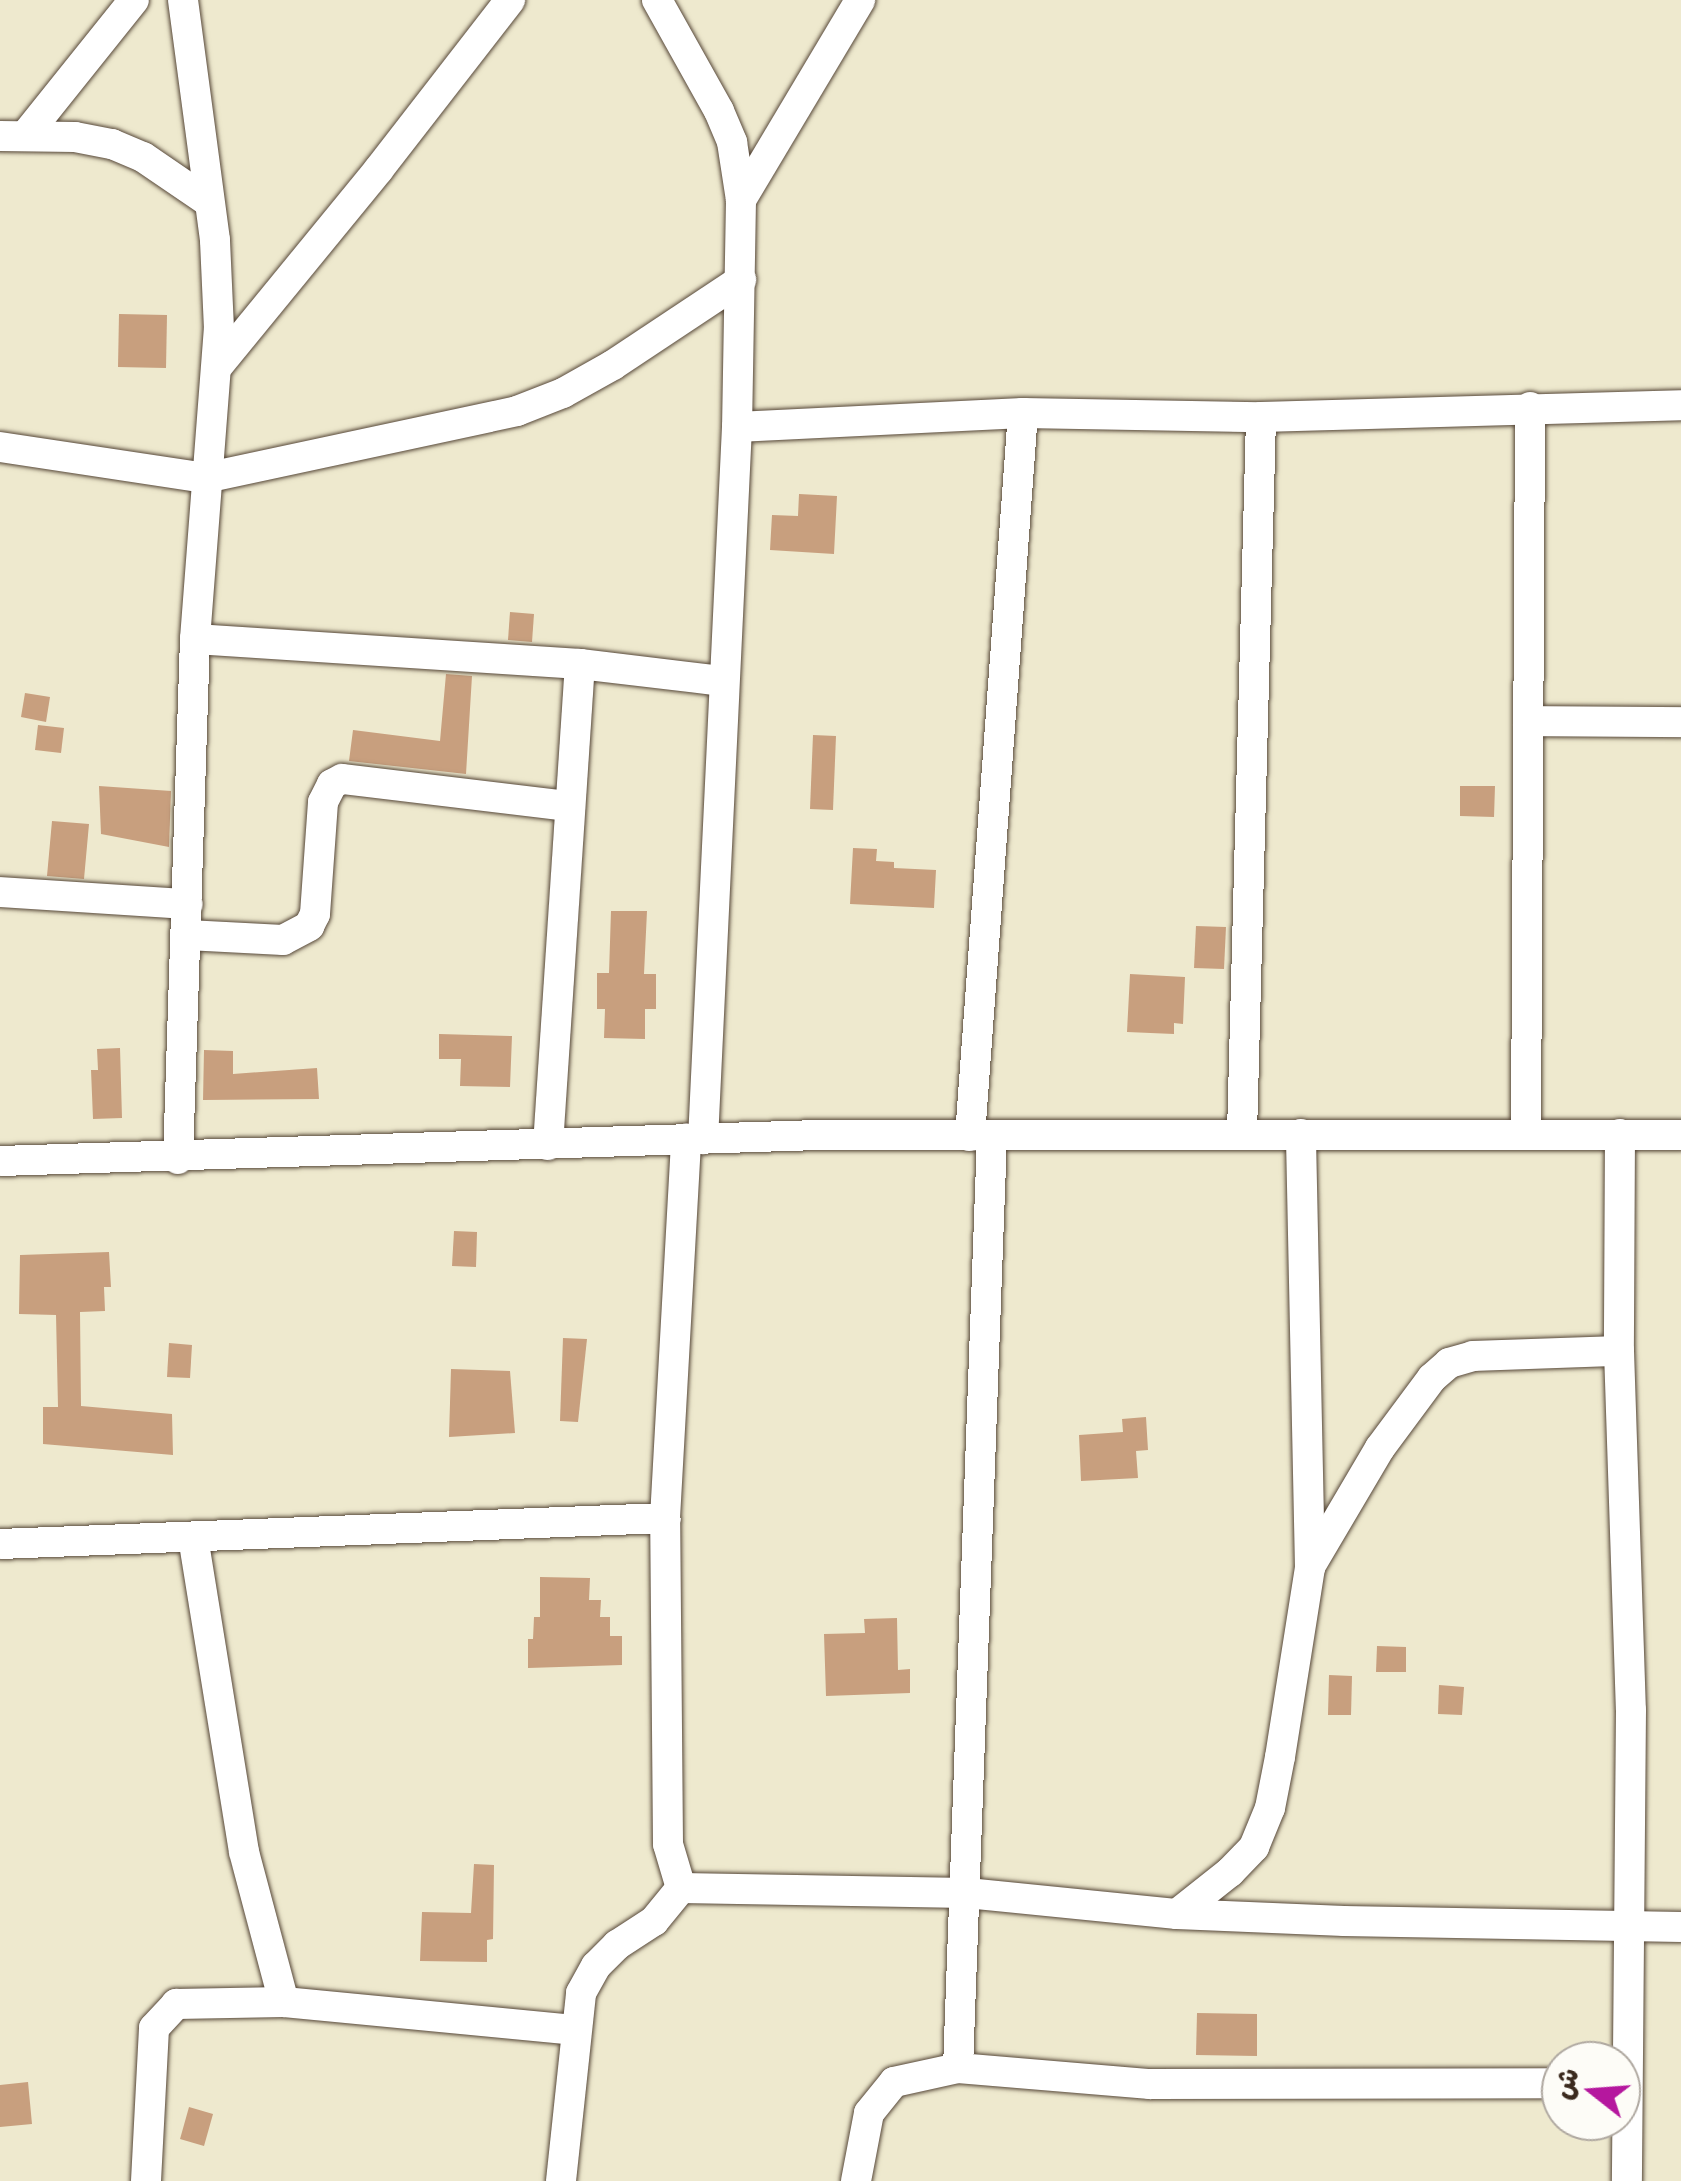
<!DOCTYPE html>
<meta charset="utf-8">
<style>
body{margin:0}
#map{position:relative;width:1681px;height:2181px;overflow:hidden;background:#eee9ce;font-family:"Playpen Sans","Playpen Sans Arabic",sans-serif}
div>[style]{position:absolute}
.building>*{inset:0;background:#c89f7e}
.roads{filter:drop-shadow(0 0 2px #564738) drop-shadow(0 0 2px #564738)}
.street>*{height:30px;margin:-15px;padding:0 15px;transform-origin:15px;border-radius:15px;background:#fff}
span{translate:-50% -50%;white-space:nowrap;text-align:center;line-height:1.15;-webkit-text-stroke:8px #fdfcf7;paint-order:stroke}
.north{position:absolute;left:1541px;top:2041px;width:100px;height:100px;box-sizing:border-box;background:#fdfcf7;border:2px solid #afa8a0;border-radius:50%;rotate:287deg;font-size:28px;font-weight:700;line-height:40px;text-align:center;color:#3b2a1e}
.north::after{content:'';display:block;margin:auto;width:35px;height:45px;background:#b5179e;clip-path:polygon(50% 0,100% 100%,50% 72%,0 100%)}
</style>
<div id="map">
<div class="building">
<div style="clip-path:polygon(119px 314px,167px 315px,166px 368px,118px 367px)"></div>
<div style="clip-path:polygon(799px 494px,837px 496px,834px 554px,770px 550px,772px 515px,798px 516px)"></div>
<div style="clip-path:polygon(510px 612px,534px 614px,532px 642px,508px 640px)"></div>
<div style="clip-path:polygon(446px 674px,472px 676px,466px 774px,349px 761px,353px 730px,440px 741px)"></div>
<div style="clip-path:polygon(25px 693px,50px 697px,46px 722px,21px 717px)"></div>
<div style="clip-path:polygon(38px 725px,64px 728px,61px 753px,35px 750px)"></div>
<div style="clip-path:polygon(813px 735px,836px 736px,833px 810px,810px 809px)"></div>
<div style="clip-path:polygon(99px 786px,171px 791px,169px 847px,101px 834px)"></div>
<div style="clip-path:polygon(1460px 786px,1495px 786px,1494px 817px,1460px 816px)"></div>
<div style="clip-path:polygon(52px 821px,89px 824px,84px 879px,47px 876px)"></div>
<div style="clip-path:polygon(853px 848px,877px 849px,876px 861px,894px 862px,894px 868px,936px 870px,934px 908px,850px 904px)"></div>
<div style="clip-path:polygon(611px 911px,647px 911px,644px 974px,656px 974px,656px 1009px,645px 1009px,645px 1039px,604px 1038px,605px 1009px,597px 1009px,597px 973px,609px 973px)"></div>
<div style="clip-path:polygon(1196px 926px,1226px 927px,1224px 969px,1194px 968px)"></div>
<div style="clip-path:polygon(1130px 974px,1185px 977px,1183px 1024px,1174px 1023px,1174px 1034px,1127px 1032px)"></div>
<div style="clip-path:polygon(439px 1034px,512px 1036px,510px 1087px,460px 1086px,461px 1059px,439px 1059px)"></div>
<div style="clip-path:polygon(120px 1048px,122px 1118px,93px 1119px,91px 1070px,98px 1070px,97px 1049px)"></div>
<div style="clip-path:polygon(204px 1050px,233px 1051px,233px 1074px,317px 1068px,319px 1099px,203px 1100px)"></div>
<div style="clip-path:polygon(454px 1231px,477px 1232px,476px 1267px,452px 1266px)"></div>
<div style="clip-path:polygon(109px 1252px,111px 1287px,104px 1287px,105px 1311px,80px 1312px,81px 1406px,172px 1414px,173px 1455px,43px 1444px,43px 1407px,58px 1407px,56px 1315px,19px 1314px,20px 1255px)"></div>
<div style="clip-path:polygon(563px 1338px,587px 1339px,578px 1422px,560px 1421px)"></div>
<div style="clip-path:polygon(169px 1343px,192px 1345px,190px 1378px,167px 1377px)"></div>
<div style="clip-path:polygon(451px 1369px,510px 1371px,515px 1433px,449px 1437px)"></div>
<div style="clip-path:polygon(1146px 1417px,1148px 1450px,1136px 1451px,1138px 1478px,1081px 1481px,1079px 1435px,1123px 1432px,1122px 1419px)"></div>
<div style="clip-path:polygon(540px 1577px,590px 1578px,589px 1600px,601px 1600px,600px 1617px,610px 1617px,610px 1636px,622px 1636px,622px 1665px,528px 1668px,528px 1639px,533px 1639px,534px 1617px,540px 1617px)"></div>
<div style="clip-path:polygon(897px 1618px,898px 1670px,910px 1669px,910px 1693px,826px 1696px,824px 1634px,865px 1633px,864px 1619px)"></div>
<div style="clip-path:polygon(1377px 1646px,1406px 1647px,1406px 1672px,1376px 1672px)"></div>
<div style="clip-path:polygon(1329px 1675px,1352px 1676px,1351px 1715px,1328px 1715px)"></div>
<div style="clip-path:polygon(1439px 1685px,1464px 1687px,1462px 1715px,1438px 1714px)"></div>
<div style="clip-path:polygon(474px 1864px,494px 1865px,493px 1939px,487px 1940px,487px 1962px,420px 1961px,422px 1912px,471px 1913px)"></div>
<div style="clip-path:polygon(1197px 2013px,1257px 2014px,1257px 2056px,1196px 2055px)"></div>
<div style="clip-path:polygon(28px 2082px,32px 2124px,0 2127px,0 2085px)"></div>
<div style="clip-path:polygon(189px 2107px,213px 2114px,204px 2146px,180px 2139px)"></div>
</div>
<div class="roads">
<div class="street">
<div style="left:657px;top:0;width:127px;rotate:60.8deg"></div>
<div style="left:719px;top:111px;width:34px;rotate:67deg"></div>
<div style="left:732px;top:142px;width:59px;rotate:81.2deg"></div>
<div style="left:741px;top:200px;width:227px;rotate:91deg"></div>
<div style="left:737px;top:427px;width:713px;rotate:92.73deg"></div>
<div style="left:0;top:136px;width:75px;rotate:0.8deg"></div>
<div style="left:75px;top:137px;width:38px;rotate:11deg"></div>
<div style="left:112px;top:144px;width:34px;rotate:23deg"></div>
<div style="left:143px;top:157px;width:80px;rotate:34.3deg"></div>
<div style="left:25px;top:136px;width:174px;rotate:-51.3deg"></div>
<div style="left:741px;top:200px;width:233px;rotate:-59.2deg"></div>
<div style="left:218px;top:366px;width:254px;rotate:-50.7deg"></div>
<div style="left:379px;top:169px;width:214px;rotate:-52.2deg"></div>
<div style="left:737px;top:427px;width:286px;rotate:-2.8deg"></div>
<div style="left:1023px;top:413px;width:238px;rotate:1deg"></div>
<div style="left:1261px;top:417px;width:420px;rotate:-1.6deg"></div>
<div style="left:0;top:447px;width:207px;rotate:8.6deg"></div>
<div style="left:205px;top:478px;width:319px;rotate:-12.1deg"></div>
<div style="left:517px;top:411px;width:49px;rotate:-21.4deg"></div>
<div style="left:563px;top:393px;width:57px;rotate:-29.2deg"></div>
<div style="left:613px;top:365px;width:154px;rotate:-33.6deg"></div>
<div style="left:195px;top:639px;width:386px;rotate:3.7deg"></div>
<div style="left:580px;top:664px;width:144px;rotate:6.8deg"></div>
<div style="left:1528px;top:721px;width:153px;rotate:0.4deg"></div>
<div style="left:0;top:892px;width:188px;rotate:3.7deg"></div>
<div style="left:187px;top:935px;width:96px;rotate:3deg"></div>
<div style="left:283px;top:940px;width:30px;rotate:-28deg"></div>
<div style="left:309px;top:926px;width:13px;rotate:-63deg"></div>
<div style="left:315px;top:914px;width:112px;rotate:-85.9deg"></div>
<div style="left:323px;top:802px;width:20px;rotate:-63deg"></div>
<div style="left:332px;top:784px;width:11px;rotate:-27deg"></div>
<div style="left:342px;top:779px;width:228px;rotate:6.8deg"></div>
<div style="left:1526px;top:1132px;width:725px;rotate:-89.68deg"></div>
<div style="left:1242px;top:1134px;width:717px;rotate:-88.48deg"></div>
<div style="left:1620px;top:1134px;width:217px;rotate:90.3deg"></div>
<div style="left:1619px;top:1351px;width:359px;rotate:88.1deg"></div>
<div style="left:1631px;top:1710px;width:471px;rotate:90.5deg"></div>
<div style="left:970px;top:1136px;width:725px;rotate:-85.81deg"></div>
<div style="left:548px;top:1145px;width:482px;rotate:-86.2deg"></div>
<div style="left:178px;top:1159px;width:520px;rotate:-88.13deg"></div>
<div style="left:195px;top:639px;width:311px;rotate:-85.6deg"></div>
<div style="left:219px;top:329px;width:89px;rotate:-92.6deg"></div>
<div style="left:215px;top:240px;width:242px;rotate:-97.6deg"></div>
<div style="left:0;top:1161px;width:819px;rotate:-1.82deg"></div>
<div style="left:819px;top:1135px;width:862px"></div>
<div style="left:193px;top:1537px;width:319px;rotate:80.8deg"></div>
<div style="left:244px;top:1852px;width:155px;rotate:75.1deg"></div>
<div style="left:0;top:1544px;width:666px;rotate:-2.24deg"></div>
<div style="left:1311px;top:1565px;width:136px;rotate:-59.5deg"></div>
<div style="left:1380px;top:1448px;width:87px;rotate:-53.4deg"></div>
<div style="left:1432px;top:1378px;width:23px;rotate:-41deg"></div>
<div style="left:1449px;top:1363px;width:25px;rotate:-16deg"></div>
<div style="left:1473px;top:1356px;width:146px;rotate:-2deg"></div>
<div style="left:681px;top:1888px;width:46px;rotate:-106.5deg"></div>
<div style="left:668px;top:1844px;width:326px;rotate:-90.5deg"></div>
<div style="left:665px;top:1518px;width:380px;rotate:-86.8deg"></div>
<div style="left:1177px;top:1914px;width:68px;rotate:-38.4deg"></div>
<div style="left:1230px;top:1872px;width:35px;rotate:-46deg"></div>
<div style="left:1254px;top:1847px;width:42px;rotate:-67.7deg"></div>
<div style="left:1270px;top:1808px;width:52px;rotate:-78.9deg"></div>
<div style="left:1280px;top:1757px;width:191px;rotate:-81deg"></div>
<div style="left:1310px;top:1568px;width:434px;rotate:-91.2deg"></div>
<div style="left:958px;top:2068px;width:933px;rotate:-87.91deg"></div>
<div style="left:146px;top:2181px;width:153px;rotate:-87deg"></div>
<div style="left:154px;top:2028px;width:33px;rotate:-47deg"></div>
<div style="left:176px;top:2004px;width:108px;rotate:-1.1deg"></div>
<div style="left:284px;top:2002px;width:291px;rotate:5.5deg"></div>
<div style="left:561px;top:2181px;width:189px;rotate:-83.9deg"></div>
<div style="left:581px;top:1993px;width:31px;rotate:-61deg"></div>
<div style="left:596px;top:1966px;width:30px;rotate:-45deg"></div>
<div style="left:617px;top:1945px;width:44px;rotate:-33deg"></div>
<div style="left:654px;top:1921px;width:43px;rotate:-50.7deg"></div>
<div style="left:681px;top:1888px;width:286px;rotate:1deg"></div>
<div style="left:967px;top:1893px;width:211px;rotate:5.7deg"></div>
<div style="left:1177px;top:1914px;width:167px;rotate:2.4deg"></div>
<div style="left:1344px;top:1921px;width:337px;rotate:1deg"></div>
<div style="left:856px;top:2181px;width:69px;rotate:-79.2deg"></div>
<div style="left:869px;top:2113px;width:40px;rotate:-51deg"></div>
<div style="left:894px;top:2082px;width:66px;rotate:-12.3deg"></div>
<div style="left:958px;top:2068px;width:193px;rotate:4.8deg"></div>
<div style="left:1150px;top:2084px;width:411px;rotate:-0.1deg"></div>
</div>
</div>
<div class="north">ش</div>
</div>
